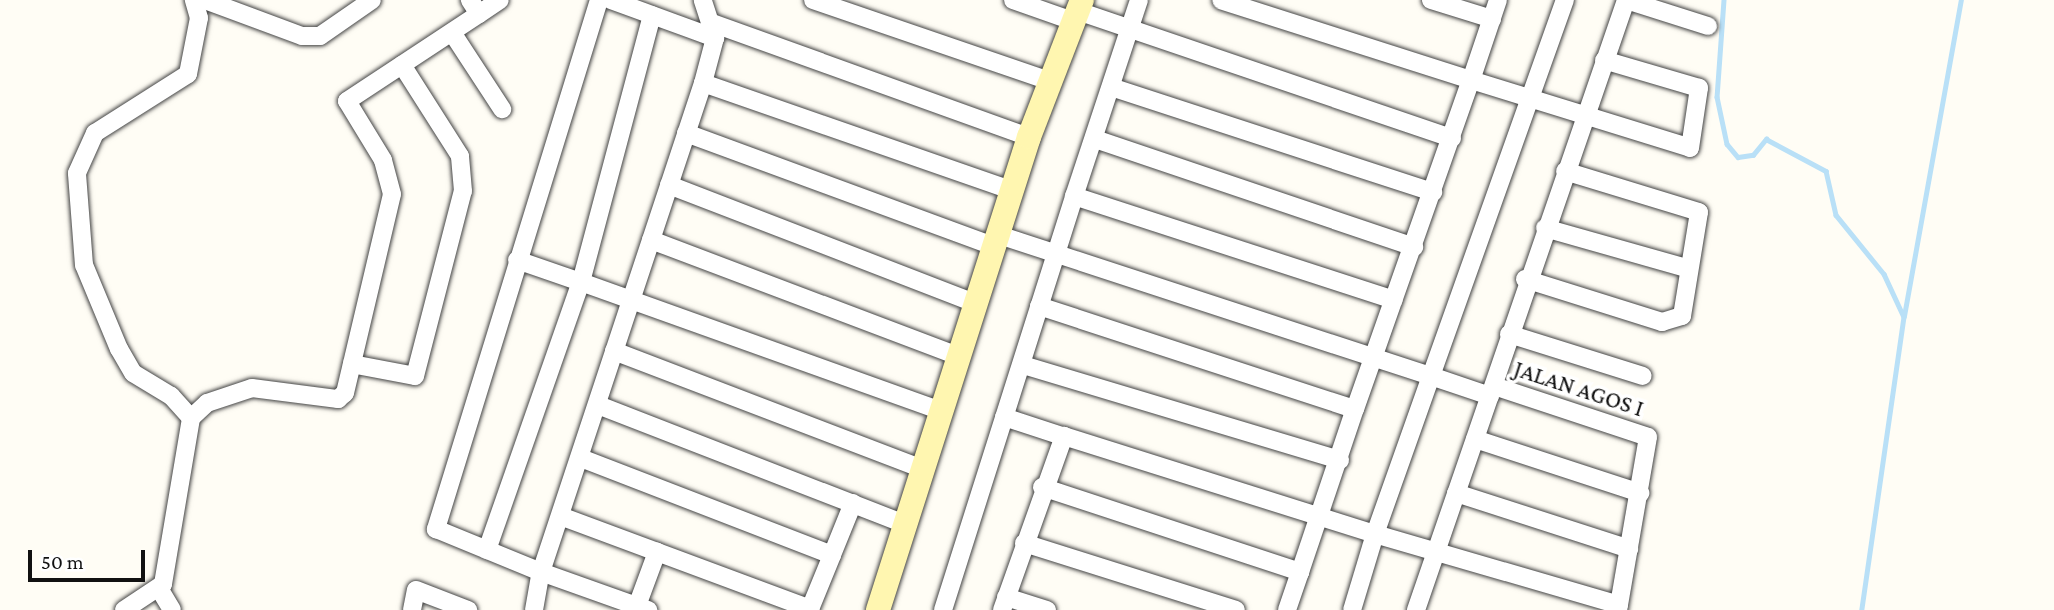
<!DOCTYPE html>
<style>
body{margin:0}
#map{position:relative;width:2054px;height:610px;overflow:hidden;background:#fffdf5;font-family:"Crimson Pro",serif}
div>[style]{position:absolute}
.stream>*{height:4.5px;margin:-2.25px;padding:0 2.25px;transform-origin:2.25px;border-radius:2.25px;background:#b9e0f7}
.roads{filter:drop-shadow(0 0 2px #444) drop-shadow(0 0 2px #444)}
.street>*{height:18px;margin:-9px;padding:0 9px;transform-origin:9px;border-radius:9px;background:#fff}
.secondary>*{height:24px;margin:-12px;padding:0 12px;transform-origin:12px;border-radius:12px;background:#fff6b0}
span{translate:-50% -50%;white-space:nowrap;text-align:center;line-height:1.15;-webkit-text-stroke:7px #fff;paint-order:stroke}
.street-label{font-size:24px;color:#111}
.scale{position:absolute;left:28px;top:550px;width:117px;height:32px;box-sizing:border-box;border:4px solid #111;border-top:0;padding-left:9px;font-size:21px;line-height:24px;white-space:nowrap;color:#111;-webkit-text-stroke:5px #fff;paint-order:stroke}
</style>
<div id="map">
<div class="stream">
<div style="left:1724px;top:0;width:97px;rotate:94.1deg"></div>
<div style="left:1717px;top:97px;width:48px;rotate:78deg"></div>
<div style="left:1727px;top:144px;width:17px;rotate:50deg"></div>
<div style="left:1738px;top:157px;width:15px;rotate:-8deg"></div>
<div style="left:1753px;top:155px;width:21px;rotate:-51deg"></div>
<div style="left:1766px;top:139px;width:68px;rotate:28.1deg"></div>
<div style="left:1826px;top:171px;width:45px;rotate:77.2deg"></div>
<div style="left:1836px;top:215px;width:76px;rotate:50.9deg"></div>
<div style="left:1884px;top:274px;width:47px;rotate:65.1deg"></div>
<div style="left:1904px;top:317px;width:296px;rotate:98.2deg"></div>
<div style="left:1904px;top:316px;width:321px;rotate:-79.8deg"></div>
</div>
<div class="roads">
<div class="street">
<div style="left:205px;top:0;width:103px;rotate:20.4deg"></div>
<div style="left:302px;top:36px;width:18px"></div>
<div style="left:320px;top:36px;width:63px;rotate:-34.7deg"></div>
<div style="left:599px;top:0;width:554px;rotate:107.13deg"></div>
<div style="left:436px;top:529px;width:113px;rotate:22.3deg"></div>
<div style="left:541px;top:572px;width:515px;rotate:-71.67deg"></div>
<div style="left:703px;top:83px;width:47px;rotate:-75.1deg"></div>
<div style="left:715px;top:38px;width:40px;rotate:-108deg"></div>
<div style="left:611px;top:0;width:111px;rotate:20.1deg"></div>
<div style="left:813px;top:0;width:250px;rotate:18.9deg"></div>
<div style="left:1013px;top:0;width:64px;rotate:19.3deg"></div>
<div style="left:1139px;top:0;width:206px;rotate:108.3deg"></div>
<div style="left:1074px;top:196px;width:336px;rotate:18deg"></div>
<div style="left:1431px;top:0;width:64px;rotate:17.3deg"></div>
<div style="left:1498px;top:0;width:84px;rotate:108.6deg"></div>
<div style="left:1471px;top:80px;width:229px;rotate:17.2deg"></div>
<div style="left:1690px;top:148px;width:61px;rotate:-81.5deg"></div>
<div style="left:1699px;top:88px;width:99px;rotate:-163.6deg"></div>
<div style="left:1626px;top:0;width:86px;rotate:17.6deg"></div>
<div style="left:1078px;top:11px;width:395px;rotate:18.8deg"></div>
<div style="left:479px;top:14px;width:25px;rotate:-34deg"></div>
<div style="left:712px;top:23px;width:337px;rotate:19.8deg"></div>
<div style="left:453px;top:34px;width:90px;rotate:56.8deg"></div>
<div style="left:703px;top:83px;width:328px;rotate:19.2deg"></div>
<div style="left:1111px;top:87px;width:339px;rotate:18.1deg"></div>
<div style="left:686px;top:133px;width:330px;rotate:20.2deg"></div>
<div style="left:1095px;top:139px;width:337px;rotate:18.7deg"></div>
<div style="left:669px;top:185px;width:330px;rotate:21.1deg"></div>
<div style="left:1545px;top:228px;width:147px;rotate:15.8deg"></div>
<div style="left:999px;top:235px;width:454px;rotate:18.1deg"></div>
<div style="left:1431px;top:376px;width:399px;rotate:-70.4deg"></div>
<div style="left:651px;top:240px;width:330px;rotate:20.7deg"></div>
<div style="left:517px;top:260px;width:68px;rotate:19deg"></div>
<div style="left:581px;top:282px;width:276px;rotate:-75.1deg"></div>
<div style="left:1525px;top:279px;width:144px;rotate:17.4deg"></div>
<div style="left:1662px;top:322px;width:21px;rotate:-17deg"></div>
<div style="left:1682px;top:316px;width:105px;rotate:-80.7deg"></div>
<div style="left:1699px;top:212px;width:140px;rotate:-163deg"></div>
<div style="left:1039px;top:306px;width:332px;rotate:18.1deg"></div>
<div style="left:1355px;top:409px;width:349px;rotate:-70.6deg"></div>
<div style="left:1471px;top:80px;width:262px;rotate:-162.3deg"></div>
<div style="left:1509px;top:334px;width:140px;rotate:17.4deg"></div>
<div style="left:614px;top:351px;width:333px;rotate:20.9deg"></div>
<div style="left:352px;top:364px;width:64px;rotate:10.8deg"></div>
<div style="left:415px;top:376px;width:191px;rotate:-75.5deg"></div>
<div style="left:463px;top:191px;width:35px;rotate:-95deg"></div>
<div style="left:460px;top:156px;width:108px;rotate:-122.5deg"></div>
<div style="left:1023px;top:365px;width:331px;rotate:16.7deg"></div>
<div style="left:1494px;top:386px;width:162px;rotate:18.3deg"></div>
<div style="left:1648px;top:437px;width:176px;rotate:99.8deg"></div>
<div style="left:1490px;top:396px;width:62px;rotate:-161.3deg"></div>
<div style="left:1431px;top:376px;width:168px;rotate:109.5deg"></div>
<div style="left:1375px;top:534px;width:254px;rotate:16.2deg"></div>
<div style="left:598px;top:405px;width:332px;rotate:21.2deg"></div>
<div style="left:1004px;top:417px;width:61px;rotate:18.1deg"></div>
<div style="left:191px;top:418px;width:22px;rotate:-43deg"></div>
<div style="left:207px;top:403px;width:47px;rotate:-18.4deg"></div>
<div style="left:252px;top:388px;width:87px;rotate:7.3deg"></div>
<div style="left:338px;top:399px;width:9px;rotate:-41deg"></div>
<div style="left:345px;top:393px;width:204px;rotate:-76.7deg"></div>
<div style="left:392px;top:194px;width:35px;rotate:-105deg"></div>
<div style="left:383px;top:160px;width:69px;rotate:-121.4deg"></div>
<div style="left:347px;top:101px;width:158px;rotate:-33.4deg"></div>
<div style="left:479px;top:14px;width:17px;rotate:-123deg"></div>
<div style="left:1475px;top:439px;width:174px;rotate:18.1deg"></div>
<div style="left:1042px;top:487px;width:272px;rotate:18.2deg"></div>
<div style="left:1300px;top:572px;width:40px;rotate:108.9deg"></div>
<div style="left:1456px;top:493px;width:182px;rotate:17.9deg"></div>
<div style="left:563px;top:517px;width:264px;rotate:20.4deg"></div>
<div style="left:810px;top:609px;width:58px;rotate:-67.8deg"></div>
<div style="left:832px;top:555px;width:269px;rotate:-158.9deg"></div>
<div style="left:1024px;top:543px;width:222px;rotate:17.5deg"></div>
<div style="left:487px;top:550px;width:284px;rotate:-70.7deg"></div>
<div style="left:581px;top:282px;width:383px;rotate:19.7deg"></div>
<div style="left:832px;top:555px;width:56px;rotate:-68deg"></div>
<div style="left:1300px;top:572px;width:172px;rotate:-71.4deg"></div>
<div style="left:160px;top:590px;width:23px;rotate:59deg"></div>
<div style="left:1006px;top:597px;width:43px;rotate:17.6deg"></div>
<div style="left:637px;top:606px;width:58px;rotate:-69.7deg"></div>
<div style="left:124px;top:610px;width:47px;rotate:-33.7deg"></div>
<div style="left:163px;top:584px;width:168px;rotate:-80.4deg"></div>
<div style="left:191px;top:418px;width:30px;rotate:-132deg"></div>
<div style="left:171px;top:396px;width:44px;rotate:-148.8deg"></div>
<div style="left:133px;top:373px;width:28px;rotate:-120deg"></div>
<div style="left:119px;top:349px;width:91px;rotate:-112.6deg"></div>
<div style="left:84px;top:265px;width:92px;rotate:-94.4deg"></div>
<div style="left:77px;top:173px;width:44px;rotate:-65.8deg"></div>
<div style="left:95px;top:133px;width:110px;rotate:-32.4deg"></div>
<div style="left:188px;top:74px;width:57px;rotate:-78.9deg"></div>
<div style="left:199px;top:18px;width:19px;rotate:-106deg"></div>
<div style="left:412px;top:610px;width:20px;rotate:-79deg"></div>
<div style="left:416px;top:590px;width:56px;rotate:21deg"></div>
<div style="left:534px;top:610px;width:39px;rotate:-80deg"></div>
<div style="left:541px;top:572px;width:114px;rotate:19.6deg"></div>
<div style="left:943px;top:610px;width:434px;rotate:-72.4deg"></div>
<div style="left:1002px;top:610px;width:185px;rotate:-70.4deg"></div>
<div style="left:1064px;top:436px;width:326px;rotate:17.5deg"></div>
<div style="left:1375px;top:534px;width:79px;rotate:106.8deg"></div>
<div style="left:1416px;top:610px;width:645px;rotate:-71deg"></div>
</div>
<div class="secondary">
<div style="left:878px;top:610px;width:497px;rotate:-72.3deg"></div>
<div style="left:1029px;top:137px;width:147px;rotate:-68.9deg"></div>
</div>
</div>
<div class="street-label">
<span style="left:1579px;top:388px;rotate:18deg">JALAN AGOS I</span>
</div>
<div class="scale">50 m</div>
</div>
